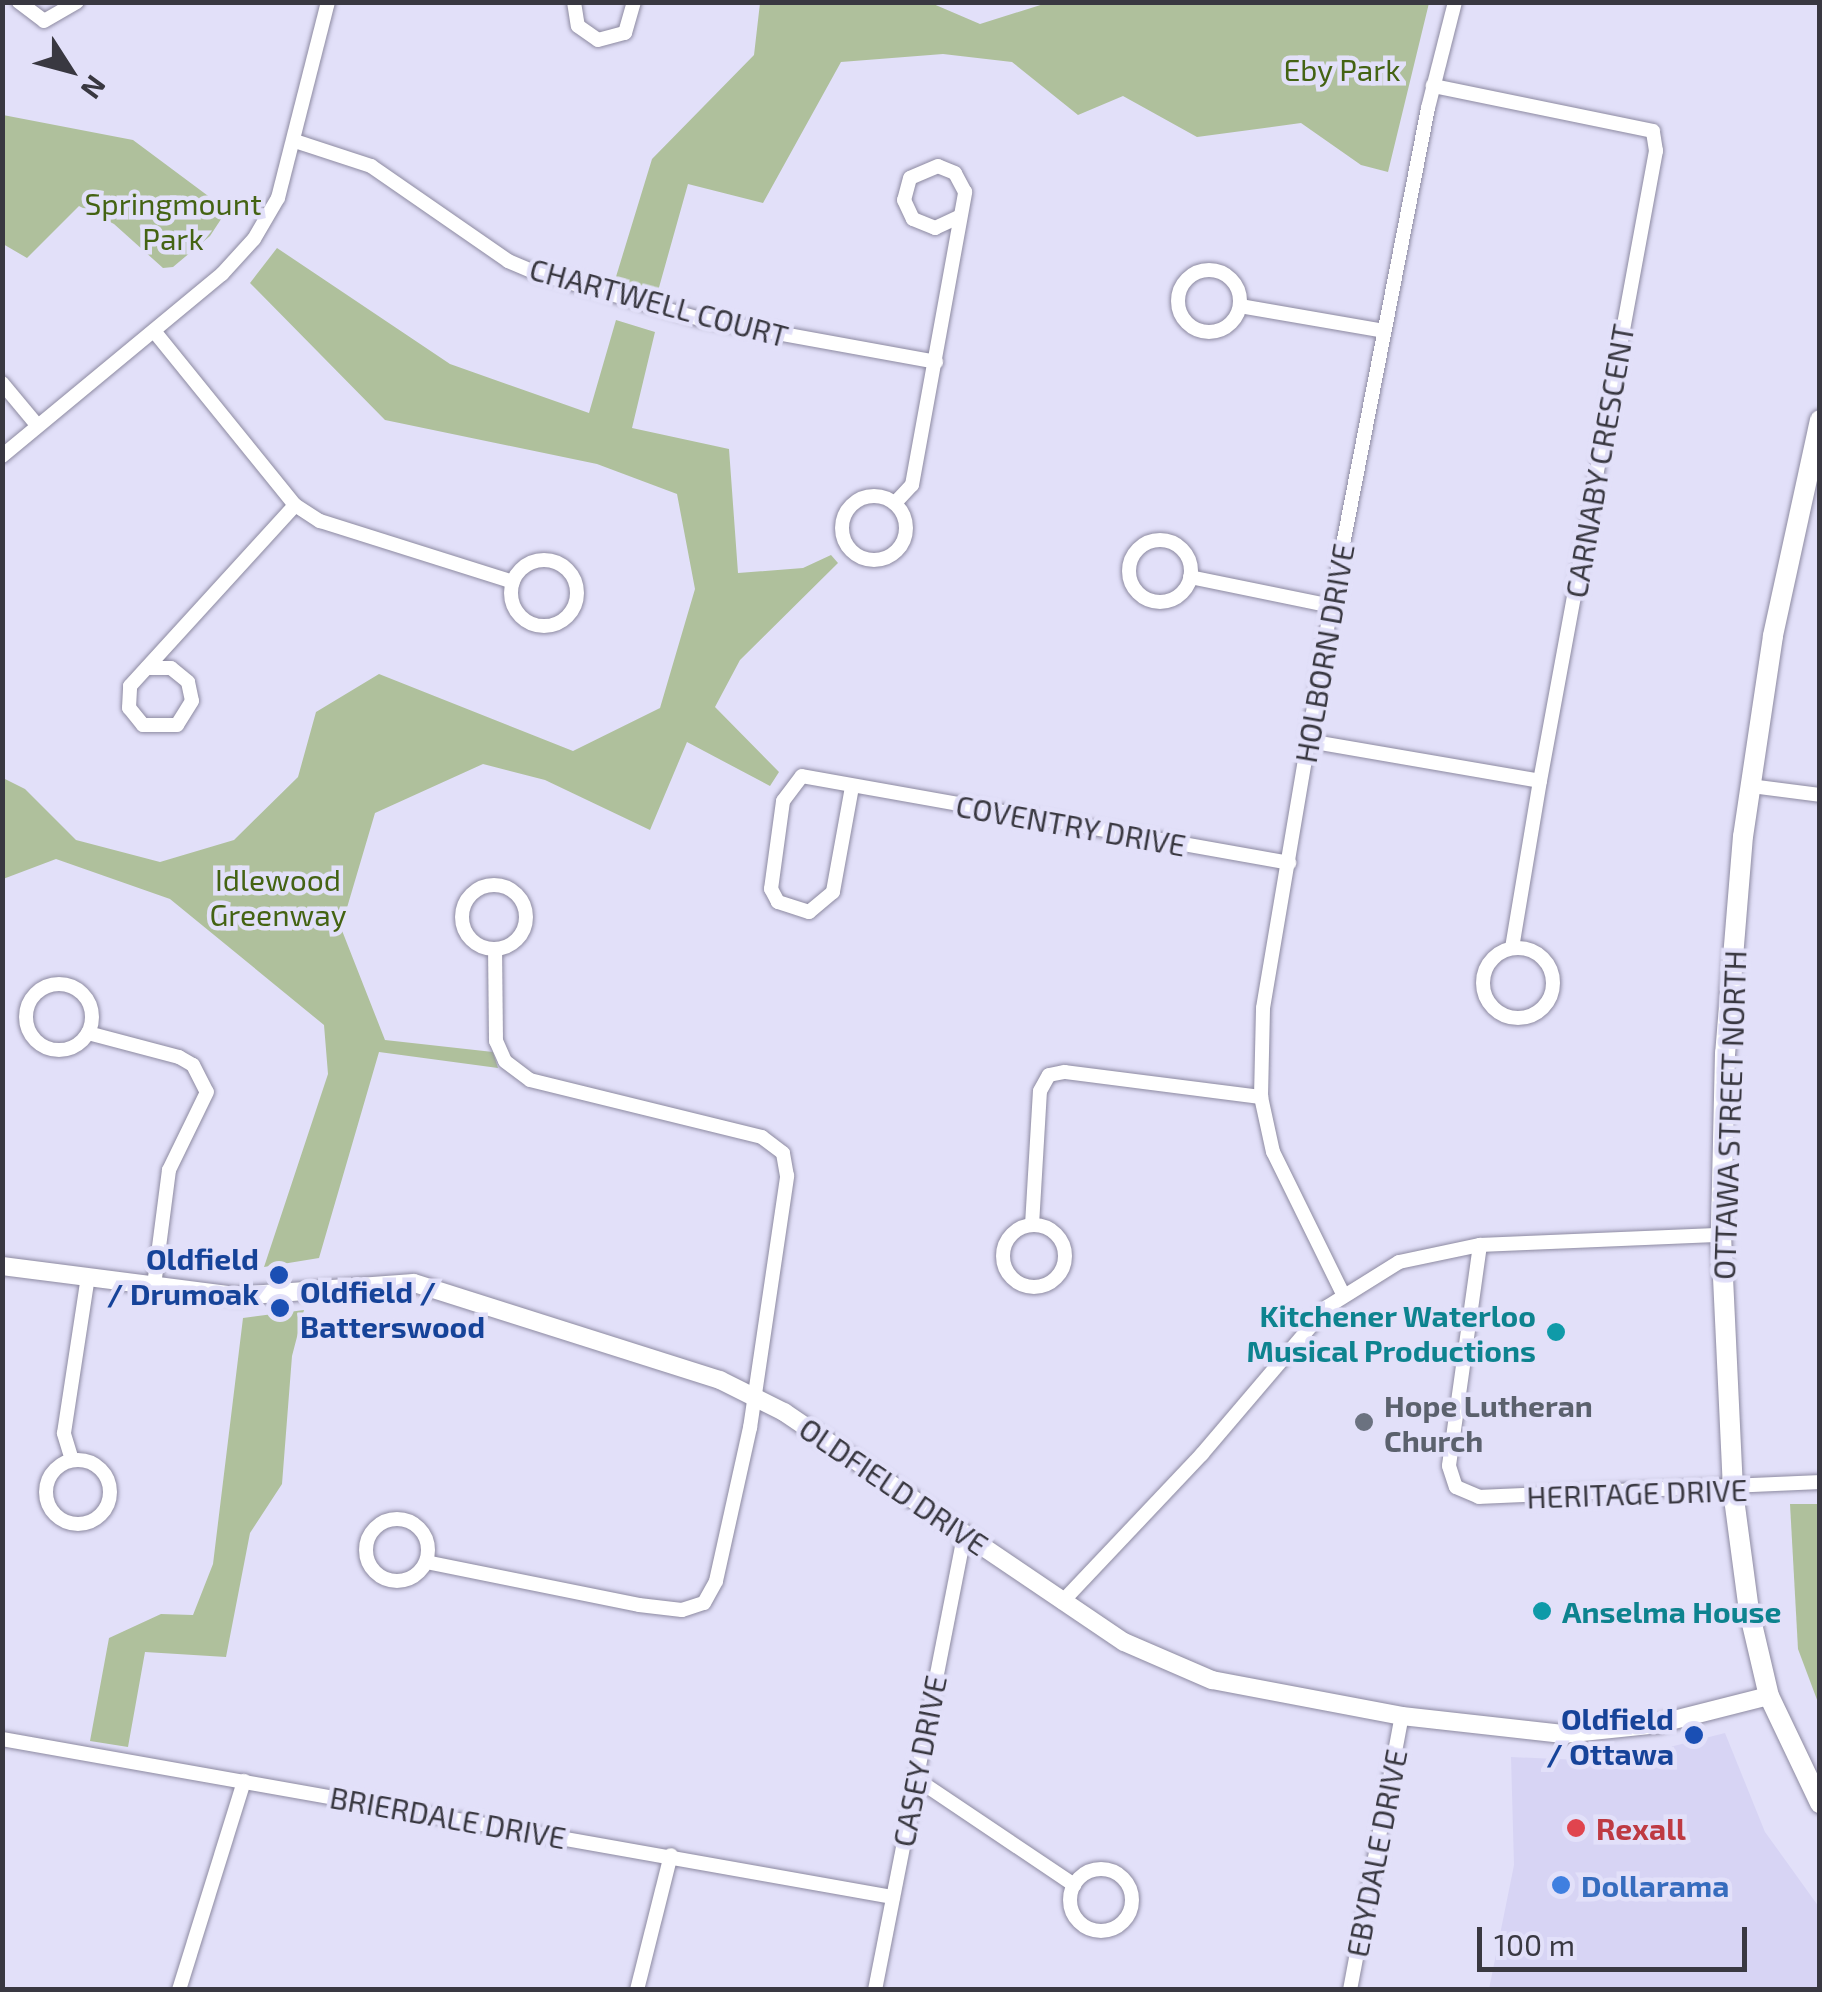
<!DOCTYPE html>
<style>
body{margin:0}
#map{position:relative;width:1822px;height:1992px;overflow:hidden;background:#e2e0f9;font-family:"Exo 2",sans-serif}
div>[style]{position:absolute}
.built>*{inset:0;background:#d7d4f4}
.green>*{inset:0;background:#afc09c}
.roads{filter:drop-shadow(0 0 2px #8d8aa1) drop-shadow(0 0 2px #8d8aa1)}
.minor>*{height:14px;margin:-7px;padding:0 7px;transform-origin:7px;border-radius:7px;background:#fff}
.minor>.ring{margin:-7px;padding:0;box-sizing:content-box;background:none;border:14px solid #fff;border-radius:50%}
.tertiary>*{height:18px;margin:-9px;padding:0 9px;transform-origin:9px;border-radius:9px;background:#fff}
.secondary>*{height:20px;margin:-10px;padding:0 10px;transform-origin:10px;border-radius:10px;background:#fff}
.dots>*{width:28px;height:28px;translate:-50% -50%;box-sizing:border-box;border:5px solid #e2e0f9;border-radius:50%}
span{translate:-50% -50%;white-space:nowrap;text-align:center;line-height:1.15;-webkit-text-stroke:9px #e2e0f9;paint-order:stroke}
.park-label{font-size:30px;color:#446313}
.street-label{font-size:30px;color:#393841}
.transit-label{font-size:30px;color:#164399;font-weight:700}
.right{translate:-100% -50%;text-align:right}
.left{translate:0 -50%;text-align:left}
.culture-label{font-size:30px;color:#0d838f;font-weight:700}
.worship-label{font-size:30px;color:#5b616d;font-weight:700}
.health-label{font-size:30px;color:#be3a42;font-weight:700}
.shop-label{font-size:30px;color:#366cbe;font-weight:700}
.frame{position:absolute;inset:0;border:5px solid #393841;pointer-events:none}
.north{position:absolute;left:20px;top:20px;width:100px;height:100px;-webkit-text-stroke:8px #e2e0f9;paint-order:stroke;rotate:126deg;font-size:28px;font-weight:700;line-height:40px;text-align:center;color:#393841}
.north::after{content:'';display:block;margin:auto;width:35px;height:45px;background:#393841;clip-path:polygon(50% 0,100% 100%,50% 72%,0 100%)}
.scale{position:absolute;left:1477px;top:1927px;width:270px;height:45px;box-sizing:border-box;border:5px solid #393841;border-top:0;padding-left:12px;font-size:30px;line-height:35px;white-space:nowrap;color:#393841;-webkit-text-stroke:8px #e2e0f9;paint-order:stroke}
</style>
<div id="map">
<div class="built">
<div style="clip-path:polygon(1725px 1733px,1765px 1832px,1819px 1907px,1819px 1989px,1489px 1989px,1514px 1865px,1511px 1757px,1580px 1760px,1650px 1752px)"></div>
</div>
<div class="green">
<div style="clip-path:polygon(1050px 2px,1429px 3px,1388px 172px,1361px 165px,1301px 123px,1197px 137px,1123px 96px,1078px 115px,1012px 62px,943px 54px,841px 62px,763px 203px,688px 184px,658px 291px,615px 280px,652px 159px,754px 55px,760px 3px,931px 3px,980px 24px)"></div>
<div style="clip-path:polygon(3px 115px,133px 140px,227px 210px,210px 236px,173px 267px,163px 268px,114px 224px,79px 206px,27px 258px,3px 244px)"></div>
<div style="clip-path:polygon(277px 248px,450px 364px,589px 413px,616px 320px,655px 332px,632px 428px,729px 449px,738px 573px,803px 568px,831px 555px,838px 563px,740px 660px,715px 707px,779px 772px,770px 786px,687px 742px,650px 830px,545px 780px,483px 764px,375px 813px,341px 928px,385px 1040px,493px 1052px,498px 1068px,379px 1052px,319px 1258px,264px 1267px,328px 1074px,324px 1025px,170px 899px,56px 859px,3px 879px,3px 778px,25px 789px,76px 840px,160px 862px,234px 840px,298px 777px,316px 712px,379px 674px,573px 751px,660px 708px,695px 589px,677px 494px,597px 464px,385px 420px,250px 283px)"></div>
<div style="clip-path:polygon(304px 1310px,292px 1356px,282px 1484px,250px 1533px,226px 1657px,145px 1652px,128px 1747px,90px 1741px,109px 1638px,161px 1614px,193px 1615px,213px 1564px,243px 1318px)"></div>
<div style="clip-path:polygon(1790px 1504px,1819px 1504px,1819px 1705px,1798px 1649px)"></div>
</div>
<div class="roads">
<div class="minor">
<div style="left:19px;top:2px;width:31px;rotate:37deg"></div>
<div style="left:44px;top:21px;width:38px;rotate:-30deg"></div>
<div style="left:574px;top:2px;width:24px;rotate:81deg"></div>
<div style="left:578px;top:26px;width:24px;rotate:35deg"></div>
<div style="left:598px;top:40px;width:28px;rotate:-15deg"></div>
<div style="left:625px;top:33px;width:32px;rotate:-74deg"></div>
<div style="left:295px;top:141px;width:80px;rotate:18.2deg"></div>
<div style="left:371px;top:166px;width:167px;rotate:34.7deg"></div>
<div style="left:508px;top:261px;width:34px;rotate:23deg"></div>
<div style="left:539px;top:274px;width:167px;rotate:15.6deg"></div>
<div style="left:700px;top:319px;width:240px;rotate:10.3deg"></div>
<div class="ring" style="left:1178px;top:270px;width:48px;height:48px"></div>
<div style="left:1240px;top:306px;width:146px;rotate:9.8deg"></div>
<div style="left:154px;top:331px;width:224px;rotate:51deg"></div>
<div style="left:295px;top:505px;width:30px;rotate:33deg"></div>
<div style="left:320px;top:521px;width:202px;rotate:17.5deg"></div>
<div style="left:2px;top:383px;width:55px;rotate:50.2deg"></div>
<div style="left:2px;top:456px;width:286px;rotate:-39.6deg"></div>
<div style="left:222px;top:274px;width:47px;rotate:-47.6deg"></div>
<div style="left:254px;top:239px;width:48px;rotate:-59.7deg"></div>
<div style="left:278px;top:198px;width:202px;rotate:-75.7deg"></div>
<div class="ring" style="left:842px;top:496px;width:50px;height:50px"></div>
<div style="left:895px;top:503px;width:25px;rotate:-47deg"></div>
<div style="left:912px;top:485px;width:298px;rotate:-79.7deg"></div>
<div style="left:965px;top:192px;width:21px;rotate:-118deg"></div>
<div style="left:955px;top:173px;width:18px;rotate:-158deg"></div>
<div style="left:938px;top:166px;width:30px;rotate:157deg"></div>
<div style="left:910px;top:178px;width:23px;rotate:105deg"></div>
<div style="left:904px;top:200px;width:21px;rotate:65deg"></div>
<div style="left:913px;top:219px;width:24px;rotate:22deg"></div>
<div style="left:935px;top:228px;width:26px;rotate:-25deg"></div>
<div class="ring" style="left:1129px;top:540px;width:48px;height:48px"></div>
<div class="ring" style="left:511px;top:560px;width:52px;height:52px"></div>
<div style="left:1190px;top:577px;width:144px;rotate:11.6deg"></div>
<div style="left:147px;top:668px;width:24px"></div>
<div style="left:171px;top:668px;width:22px;rotate:39deg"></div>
<div style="left:188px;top:682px;width:19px;rotate:78deg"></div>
<div style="left:192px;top:701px;width:28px;rotate:122deg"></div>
<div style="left:177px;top:725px;width:34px;rotate:180deg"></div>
<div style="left:143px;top:725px;width:22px;rotate:-129deg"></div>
<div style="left:129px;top:708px;width:22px;rotate:-87deg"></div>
<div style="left:130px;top:686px;width:245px;rotate:-47.6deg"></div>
<div style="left:1309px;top:741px;width:234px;rotate:9.8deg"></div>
<div style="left:1540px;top:781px;width:641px;rotate:-79.57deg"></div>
<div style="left:1656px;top:151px;width:20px;rotate:-99deg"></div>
<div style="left:1653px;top:131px;width:225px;rotate:-168.4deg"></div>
<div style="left:1751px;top:786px;width:70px;rotate:7.4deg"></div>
<div style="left:852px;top:787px;width:107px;rotate:100.3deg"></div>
<div style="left:833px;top:892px;width:31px;rotate:140deg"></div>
<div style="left:809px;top:912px;width:33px;rotate:-162deg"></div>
<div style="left:778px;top:902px;width:15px;rotate:-118deg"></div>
<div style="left:771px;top:889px;width:89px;rotate:-82.2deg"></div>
<div style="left:783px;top:801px;width:31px;rotate:-53deg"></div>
<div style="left:802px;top:776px;width:495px;rotate:10.1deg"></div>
<div class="ring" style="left:462px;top:885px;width:50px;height:50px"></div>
<div class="ring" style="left:1483px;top:948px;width:56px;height:56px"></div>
<div style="left:1512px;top:948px;width:169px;rotate:-80.5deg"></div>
<div class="ring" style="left:26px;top:984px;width:52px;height:52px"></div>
<div style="left:88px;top:1033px;width:94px;rotate:14.8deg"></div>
<div style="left:179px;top:1057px;width:16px;rotate:30deg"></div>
<div style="left:193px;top:1065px;width:30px;rotate:63deg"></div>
<div style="left:207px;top:1092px;width:87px;rotate:116deg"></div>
<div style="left:169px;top:1170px;width:117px;rotate:97.4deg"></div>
<div class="ring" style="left:1003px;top:1225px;width:48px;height:48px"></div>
<div style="left:1032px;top:1225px;width:134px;rotate:-86.6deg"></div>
<div style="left:1040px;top:1091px;width:18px;rotate:-61deg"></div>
<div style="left:1049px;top:1075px;width:16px;rotate:-11deg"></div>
<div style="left:1065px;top:1072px;width:198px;rotate:7.3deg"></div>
<div style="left:1480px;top:1245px;width:223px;rotate:98deg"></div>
<div style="left:1449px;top:1466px;width:22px;rotate:72deg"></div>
<div style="left:1456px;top:1487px;width:25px;rotate:23deg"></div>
<div style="left:1479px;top:1497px;width:341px;rotate:-2.5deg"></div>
<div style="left:1343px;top:1294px;width:158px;rotate:-116.2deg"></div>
<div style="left:1273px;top:1152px;width:56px;rotate:-102.3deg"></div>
<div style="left:1261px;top:1097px;width:89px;rotate:-88.7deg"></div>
<div style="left:1263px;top:1008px;width:408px;rotate:-80.4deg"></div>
<div style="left:1331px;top:606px;width:507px;rotate:-78.98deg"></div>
<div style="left:1428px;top:108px;width:109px;rotate:-75.7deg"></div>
<div style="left:72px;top:1460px;width:28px;rotate:-107deg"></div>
<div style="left:64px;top:1433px;width:158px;rotate:-81.3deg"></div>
<div class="ring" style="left:46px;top:1460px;width:50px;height:50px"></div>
<div class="ring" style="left:366px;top:1519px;width:48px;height:48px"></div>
<div style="left:426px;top:1562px;width:217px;rotate:11.4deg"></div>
<div style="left:639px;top:1605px;width:43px;rotate:6.6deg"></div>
<div style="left:682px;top:1610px;width:23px;rotate:-18deg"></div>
<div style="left:704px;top:1603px;width:25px;rotate:-61deg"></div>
<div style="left:716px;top:1581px;width:157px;rotate:-77.5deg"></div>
<div style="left:750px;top:1428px;width:255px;rotate:-81.6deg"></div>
<div style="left:787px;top:1176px;width:23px;rotate:-100deg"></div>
<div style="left:783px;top:1153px;width:26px;rotate:-143deg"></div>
<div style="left:762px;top:1137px;width:239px;rotate:-166.2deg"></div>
<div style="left:530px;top:1080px;width:31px;rotate:-143deg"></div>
<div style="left:505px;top:1061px;width:22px;rotate:-114deg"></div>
<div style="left:496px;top:1041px;width:92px;rotate:-90.6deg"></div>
<div style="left:1062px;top:1602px;width:204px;rotate:-46.6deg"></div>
<div style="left:1202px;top:1454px;width:193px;rotate:-49.6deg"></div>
<div style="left:1327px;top:1307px;width:85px;rotate:-32deg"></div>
<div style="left:1399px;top:1262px;width:83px;rotate:-11.9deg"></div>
<div style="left:1480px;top:1245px;width:241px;rotate:-2.4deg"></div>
<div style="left:2px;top:1739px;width:905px;rotate:10.06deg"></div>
<div style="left:915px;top:1778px;width:192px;rotate:33.9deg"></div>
<div class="ring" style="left:1070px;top:1869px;width:48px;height:48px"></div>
<div style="left:179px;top:1990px;width:219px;rotate:-72.7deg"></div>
<div style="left:637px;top:1990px;width:139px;rotate:-75.9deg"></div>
<div style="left:875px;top:1990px;width:467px;rotate:-78.9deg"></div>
<div style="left:1350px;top:1990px;width:279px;rotate:-79.3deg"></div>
</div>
<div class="tertiary">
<div style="left:2px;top:1266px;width:237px;rotate:7.3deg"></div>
<div style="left:237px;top:1296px;width:177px;rotate:-4.2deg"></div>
<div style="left:414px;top:1283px;width:321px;rotate:17.6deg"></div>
<div style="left:720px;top:1380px;width:72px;rotate:26.6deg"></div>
<div style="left:784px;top:1412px;width:410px;rotate:34.1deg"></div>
<div style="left:1124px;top:1642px;width:96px;rotate:23.4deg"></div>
<div style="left:1212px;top:1680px;width:193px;rotate:10.7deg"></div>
<div style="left:1402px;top:1716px;width:162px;rotate:6.4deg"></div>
<div style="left:1563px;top:1734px;width:96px;rotate:-6deg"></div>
<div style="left:1658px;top:1724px;width:114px;rotate:-14.2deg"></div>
</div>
<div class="secondary">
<div style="left:1820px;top:420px;width:221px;rotate:102.3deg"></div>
<div style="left:1773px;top:636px;width:202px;rotate:98.5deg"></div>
<div style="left:1743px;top:836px;width:218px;rotate:94.7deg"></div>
<div style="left:1725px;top:1053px;width:182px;rotate:91.3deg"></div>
<div style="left:1721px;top:1235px;width:256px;rotate:87.3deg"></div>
<div style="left:1733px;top:1491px;width:121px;rotate:82.4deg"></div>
<div style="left:1749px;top:1611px;width:87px;rotate:76.8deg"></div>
<div style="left:1769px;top:1696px;width:119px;rotate:64.5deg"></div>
</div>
</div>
<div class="dots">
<div style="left:279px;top:1275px;background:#1a4fb4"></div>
<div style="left:280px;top:1308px;background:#1a4fb4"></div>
<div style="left:1556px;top:1332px;background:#0f9aa8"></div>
<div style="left:1364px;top:1422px;background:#6b7280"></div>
<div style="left:1542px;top:1611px;background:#0f9aa8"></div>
<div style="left:1694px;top:1735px;background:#1a4fb4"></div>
<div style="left:1576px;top:1828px;background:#e0444e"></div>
<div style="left:1561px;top:1885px;background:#3f7fe0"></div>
</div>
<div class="park-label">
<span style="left:1342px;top:69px">Eby Park</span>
<span style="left:173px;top:220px">Springmount<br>Park</span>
<span style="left:278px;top:896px">Idlewood<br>Greenway</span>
</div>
<div class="street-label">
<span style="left:659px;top:302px;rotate:15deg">CHARTWELL COURT</span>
<span style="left:1599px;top:461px;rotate:-80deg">CARNABY CRESCENT</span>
<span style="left:1324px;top:653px;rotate:-80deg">HOLBORN DRIVE</span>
<span style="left:1071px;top:825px;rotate:10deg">COVENTRY DRIVE</span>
<span style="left:1729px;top:1115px;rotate:-88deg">OTTAWA STREET NORTH</span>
<span style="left:894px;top:1486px;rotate:34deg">OLDFIELD DRIVE</span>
<span style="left:1637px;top:1493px;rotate:-2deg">HERITAGE DRIVE</span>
<span style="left:919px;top:1761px;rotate:-79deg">CASEY DRIVE</span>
<span style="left:448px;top:1817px;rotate:10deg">BRIERDALE DRIVE</span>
<span style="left:1376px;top:1853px;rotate:-79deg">EBYDALE DRIVE</span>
</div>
<div class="transit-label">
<span class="right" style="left:259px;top:1275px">Oldfield<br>/ Drumoak</span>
<span class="left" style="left:300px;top:1308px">Oldfield /<br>Batterswood</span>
<span class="right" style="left:1674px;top:1735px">Oldfield<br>/ Ottawa</span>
</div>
<div class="culture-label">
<span class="right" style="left:1536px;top:1332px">Kitchener Waterloo<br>Musical Productions</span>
<span class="left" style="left:1562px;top:1611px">Anselma House</span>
</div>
<div class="worship-label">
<span class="left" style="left:1384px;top:1422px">Hope Lutheran<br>Church</span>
</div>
<div class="health-label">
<span class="left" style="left:1596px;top:1828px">Rexall</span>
</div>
<div class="shop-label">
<span class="left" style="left:1581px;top:1885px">Dollarama</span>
</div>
<div class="frame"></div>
<div class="north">N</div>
<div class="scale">100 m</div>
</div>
